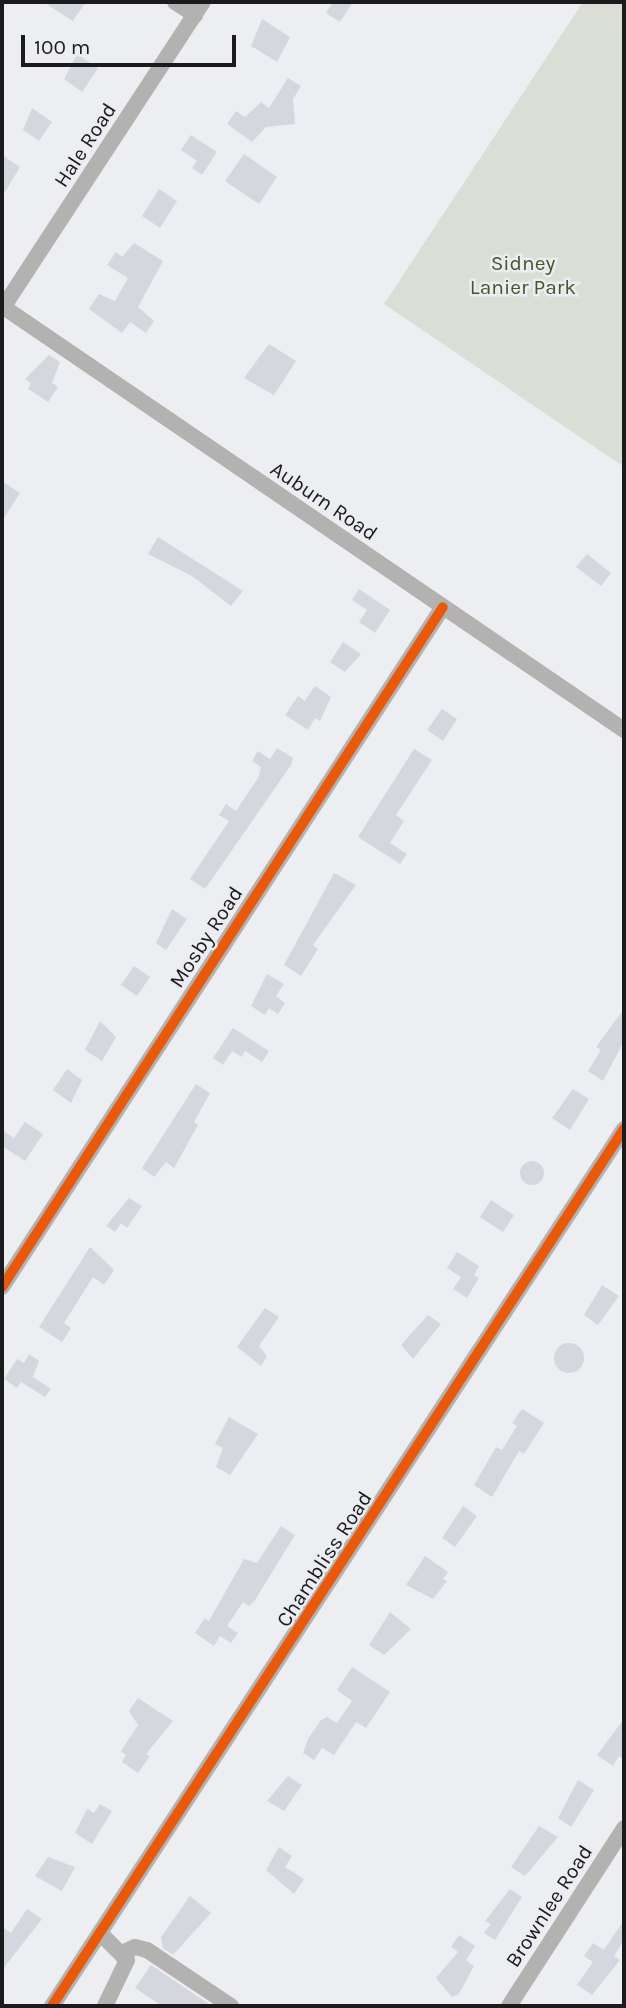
<!DOCTYPE html>
<style>
body{margin:0}
#map{position:relative;width:626px;height:2008px;overflow:hidden;background:#edeef1;font-family:Karla,sans-serif}
div>[style]{position:absolute}
.green>*{inset:0;background:#daded5}
.building>*{inset:0;background:#d5d7de}
.round{border-radius:50%}
.minor>*{height:16px;margin:-8px;padding:0 8px;transform-origin:8px;border-radius:8px;background:#b4b2b0}
.cycleway>*{height:10px;margin:-5px;padding:0 5px;transform-origin:5px;border-radius:5px;background:#e8590c}
span{translate:-50% -50%;white-space:nowrap;text-align:center;line-height:1.15;-webkit-text-stroke:5px #ebedf3;paint-order:stroke}
.street-label{font-size:21px;color:#1b1b1d}
.park-label{font-size:21px;color:#4a5625}
.frame{position:absolute;inset:0;border:4px solid #1b1b1d;pointer-events:none}
.scale{position:absolute;left:21px;top:35px;width:215px;height:32px;box-sizing:border-box;border:4px solid #1b1b1d;border-top:0;padding-left:9px;font-size:21px;line-height:24px;white-space:nowrap;color:#1b1b1d;-webkit-text-stroke:5px #ebedf3;paint-order:stroke}
</style>
<div id="map">
<div class="green">
<div style="clip-path:polygon(583px 2px,624px 2px,624px 467px,384px 304px)"></div>
</div>
<div class="building">
<div style="clip-path:polygon(43px 2px,86px 2px,73px 21px)"></div>
<div style="clip-path:polygon(333px 2px,353px 2px,340px 22px,326px 13px)"></div>
<div style="clip-path:polygon(262px 19px,290px 37px,277px 62px,251px 46px)"></div>
<div style="clip-path:polygon(77px 54px,98px 68px,82px 92px,64px 79px)"></div>
<div style="clip-path:polygon(288px 78px,301px 86px,293px 99px,295px 124px,266px 127px,252px 142px,227px 124px,236px 111px,245px 117px,261px 102px,269px 108px)"></div>
<div style="clip-path:polygon(32px 108px,52px 122px,39px 141px,23px 130px)"></div>
<div style="clip-path:polygon(191px 135px,217px 152px,202px 175px,192px 168px,197px 161px,181px 150px)"></div>
<div style="clip-path:polygon(244px 154px,277px 177px,259px 204px,225px 181px)"></div>
<div style="clip-path:polygon(2px 155px,20px 167px,2px 197px)"></div>
<div style="clip-path:polygon(159px 189px,177px 201px,160px 228px,142px 216px)"></div>
<div style="clip-path:polygon(134px 243px,163px 261px,138px 307px,154px 321px,146px 333px,130px 322px,122px 333px,89px 309px,99px 294px,115px 301px,128px 278px,107px 265px,116px 252px,122px 257px)"></div>
<div style="clip-path:polygon(269px 344px,296px 361px,274px 395px,244px 378px)"></div>
<div style="clip-path:polygon(49px 355px,60px 362px,52px 383px,58px 387px,48px 402px,28px 389px,31px 383px,25px 379px)"></div>
<div style="clip-path:polygon(2px 481px,20px 493px,2px 521px)"></div>
<div style="clip-path:polygon(158px 537px,243px 591px,231px 606px,192px 576px,148px 554px)"></div>
<div style="clip-path:polygon(587px 554px,611px 573px,601px 586px,576px 567px)"></div>
<div style="clip-path:polygon(359px 589px,390px 610px,375px 633px,359px 622px,367px 610px,352px 600px)"></div>
<div style="clip-path:polygon(343px 642px,361px 654px,345px 672px,330px 662px)"></div>
<div style="clip-path:polygon(315px 686px,331px 697px,320px 721px,315px 718px,308px 730px,285px 715px,298px 696px,305px 701px)"></div>
<div style="clip-path:polygon(442px 709px,457px 719px,443px 741px,427px 730px)"></div>
<div style="clip-path:polygon(277px 748px,293px 758px,291px 765px,205px 889px,190px 879px,229px 821px,219px 815px,226px 804px,236px 811px,258px 778px,261px 767px,252px 761px,258px 751px,270px 759px)"></div>
<div style="clip-path:polygon(414px 749px,432px 760px,396px 815px,404px 821px,390px 843px,407px 854px,400px 864px,358px 837px)"></div>
<div style="clip-path:polygon(334px 873px,356px 885px,313px 945px,318px 949px,301px 976px,284px 965px)"></div>
<div style="clip-path:polygon(172px 909px,187px 919px,166px 950px,156px 943px)"></div>
<div style="clip-path:polygon(134px 966px,150px 977px,137px 996px,121px 985px)"></div>
<div style="clip-path:polygon(267px 974px,284px 984px,276px 996px,285px 1003px,278px 1014px,269px 1008px,265px 1015px,251px 1006px)"></div>
<div style="clip-path:polygon(624px 1009px,623px 1043px,603px 1081px,588px 1071px,601px 1050px,596px 1047px)"></div>
<div style="clip-path:polygon(100px 1021px,116px 1037px,102px 1061px,85px 1050px)"></div>
<div style="clip-path:polygon(233px 1028px,269px 1051px,262px 1062px,245px 1051px,242px 1057px,232px 1051px,223px 1065px,213px 1058px)"></div>
<div style="clip-path:polygon(67px 1069px,82px 1080px,71px 1103px,53px 1090px)"></div>
<div style="clip-path:polygon(196px 1084px,210px 1093px,194px 1122px,198px 1125px,174px 1168px,166px 1162px,154px 1177px,142px 1168px)"></div>
<div style="clip-path:polygon(573px 1089px,589px 1099px,570px 1130px,552px 1118px)"></div>
<div style="clip-path:polygon(25px 1122px,43px 1134px,25px 1161px,2px 1146px,2px 1130px,14px 1138px)"></div>
<div class="round" style="left:520px;top:1161px;width:24px;height:24px"></div>
<div style="clip-path:polygon(129px 1198px,142px 1206px,127px 1228px,121px 1223px,115px 1232px,106px 1226px)"></div>
<div style="clip-path:polygon(491px 1200px,514px 1215px,503px 1232px,480px 1217px)"></div>
<div style="clip-path:polygon(90px 1247px,114px 1270px,104px 1285px,93px 1277px,64px 1323px,71px 1328px,62px 1342px,39px 1327px)"></div>
<div style="clip-path:polygon(457px 1252px,479px 1266px,474px 1275px,479px 1278px,467px 1298px,453px 1289px,461px 1277px,447px 1268px)"></div>
<div style="clip-path:polygon(602px 1285px,619px 1296px,598px 1325px,584px 1315px)"></div>
<div style="clip-path:polygon(265px 1308px,279px 1317px,259px 1346px,267px 1356px,261px 1366px,237px 1347px)"></div>
<div style="clip-path:polygon(428px 1315px,441px 1324px,413px 1359px,401px 1345px)"></div>
<div class="round" style="left:554px;top:1343px;width:30px;height:30px"></div>
<div style="clip-path:polygon(29px 1354px,39px 1361px,33px 1377px,51px 1389px,45px 1397px,21px 1382px,17px 1388px,4px 1379px,17px 1359px,24px 1363px)"></div>
<div style="clip-path:polygon(522px 1409px,544px 1423px,524px 1454px,519px 1451px,492px 1497px,474px 1485px,496px 1447px,502px 1450px,517px 1426px,512px 1423px)"></div>
<div style="clip-path:polygon(229px 1417px,258px 1434px,230px 1475px,216px 1467px,223px 1448px,215px 1444px)"></div>
<div style="clip-path:polygon(463px 1506px,477px 1516px,455px 1547px,442px 1538px)"></div>
<div style="clip-path:polygon(281px 1526px,295px 1535px,255px 1600px,249px 1606px,243px 1602px,227px 1626px,238px 1633px,231px 1643px,220px 1636px,214px 1646px,195px 1633px,205px 1618px,209px 1621px,244px 1559px,257px 1563px)"></div>
<div style="clip-path:polygon(425px 1556px,448px 1572px,443px 1579px,447px 1581px,433px 1599px,406px 1585px)"></div>
<div style="clip-path:polygon(390px 1612px,411px 1629px,384px 1655px,369px 1645px)"></div>
<div style="clip-path:polygon(352px 1667px,390px 1692px,366px 1728px,356px 1722px,334px 1755px,322px 1748px,314px 1760px,303px 1753px,308px 1739px,321px 1720px,327px 1717px,337px 1723px,352px 1701px,337px 1690px)"></div>
<div style="clip-path:polygon(138px 1698px,173px 1721px,146px 1754px,150px 1756px,138px 1773px,122px 1762px,126px 1755px,121px 1751px,138px 1725px,129px 1711px)"></div>
<div style="clip-path:polygon(624px 1719px,624px 1760px,619px 1756px,613px 1766px,597px 1755px)"></div>
<div style="clip-path:polygon(288px 1776px,302px 1785px,284px 1811px,267px 1801px)"></div>
<div style="clip-path:polygon(578px 1780px,594px 1790px,571px 1827px,558px 1818px)"></div>
<div style="clip-path:polygon(100px 1804px,112px 1811px,92px 1844px,75px 1833px,87px 1809px,94px 1813px)"></div>
<div style="clip-path:polygon(539px 1826px,558px 1837px,525px 1876px,511px 1867px)"></div>
<div style="clip-path:polygon(279px 1847px,292px 1856px,285px 1867px,304px 1879px,294px 1894px,266px 1870px)"></div>
<div style="clip-path:polygon(48px 1857px,75px 1867px,62px 1891px,35px 1876px)"></div>
<div style="clip-path:polygon(510px 1889px,522px 1897px,495px 1940px,484px 1933px,491px 1924px,485px 1921px)"></div>
<div style="clip-path:polygon(190px 1896px,211px 1913px,173px 1955px,163px 1948px,161px 1937px)"></div>
<div style="clip-path:polygon(27px 1909px,42px 1919px,2px 1970px,2px 1927px,11px 1933px)"></div>
<div style="clip-path:polygon(624px 1920px,624px 1940px,614px 1956px,620px 1960px,592px 1995px,577px 1985px,593px 1962px,584px 1956px,593px 1943px,604px 1950px)"></div>
<div style="clip-path:polygon(459px 1935px,475px 1946px,466px 1960px,474px 1966px,459px 1994px,452px 1997px,436px 1978px,458px 1952px,451px 1947px)"></div>
<div style="clip-path:polygon(151px 1965px,194px 1994px,212px 2006px,162px 2006px,135px 1988px)"></div>
</div>
<div class="minor">
<div style="left:175px;top:2px;width:24px;rotate:33deg"></div>
<div style="left:2px;top:306px;width:753px;rotate:34.28deg"></div>
<div style="left:2px;top:309px;width:367px;rotate:-56.8deg"></div>
<div style="left:2px;top:1287px;width:810px;rotate:-57.04deg"></div>
<div style="left:100px;top:1933px;width:38px;rotate:45deg"></div>
<div style="left:127px;top:1960px;width:51px;rotate:115.6deg"></div>
<div style="left:122px;top:1953px;width:14px;rotate:-25deg"></div>
<div style="left:135px;top:1947px;width:12px;rotate:14deg"></div>
<div style="left:147px;top:1950px;width:101px;rotate:33.7deg"></div>
<div style="left:52px;top:2006px;width:1047px;rotate:-56.89deg"></div>
<div style="left:509px;top:2006px;width:212px;rotate:-57.1deg"></div>
</div>
<div class="cycleway">
<div style="left:2px;top:1287px;width:810px;rotate:-57.04deg"></div>
<div style="left:52px;top:2006px;width:1047px;rotate:-56.89deg"></div>
</div>
<div class="street-label">
<span style="left:85px;top:145px;rotate:-57deg">Hale Road</span>
<span style="left:324px;top:501px;rotate:34deg">Auburn Road</span>
<span style="left:206px;top:937px;rotate:-57deg">Mosby Road</span>
<span style="left:324px;top:1559px;rotate:-57deg">Chambliss Road</span>
<span style="left:549px;top:1906px;rotate:-57deg">Brownlee Road</span>
</div>
<div class="park-label">
<span style="left:523px;top:275px">Sidney<br>Lanier Park</span>
</div>
<div class="frame"></div>
<div class="scale">100 m</div>
</div>
